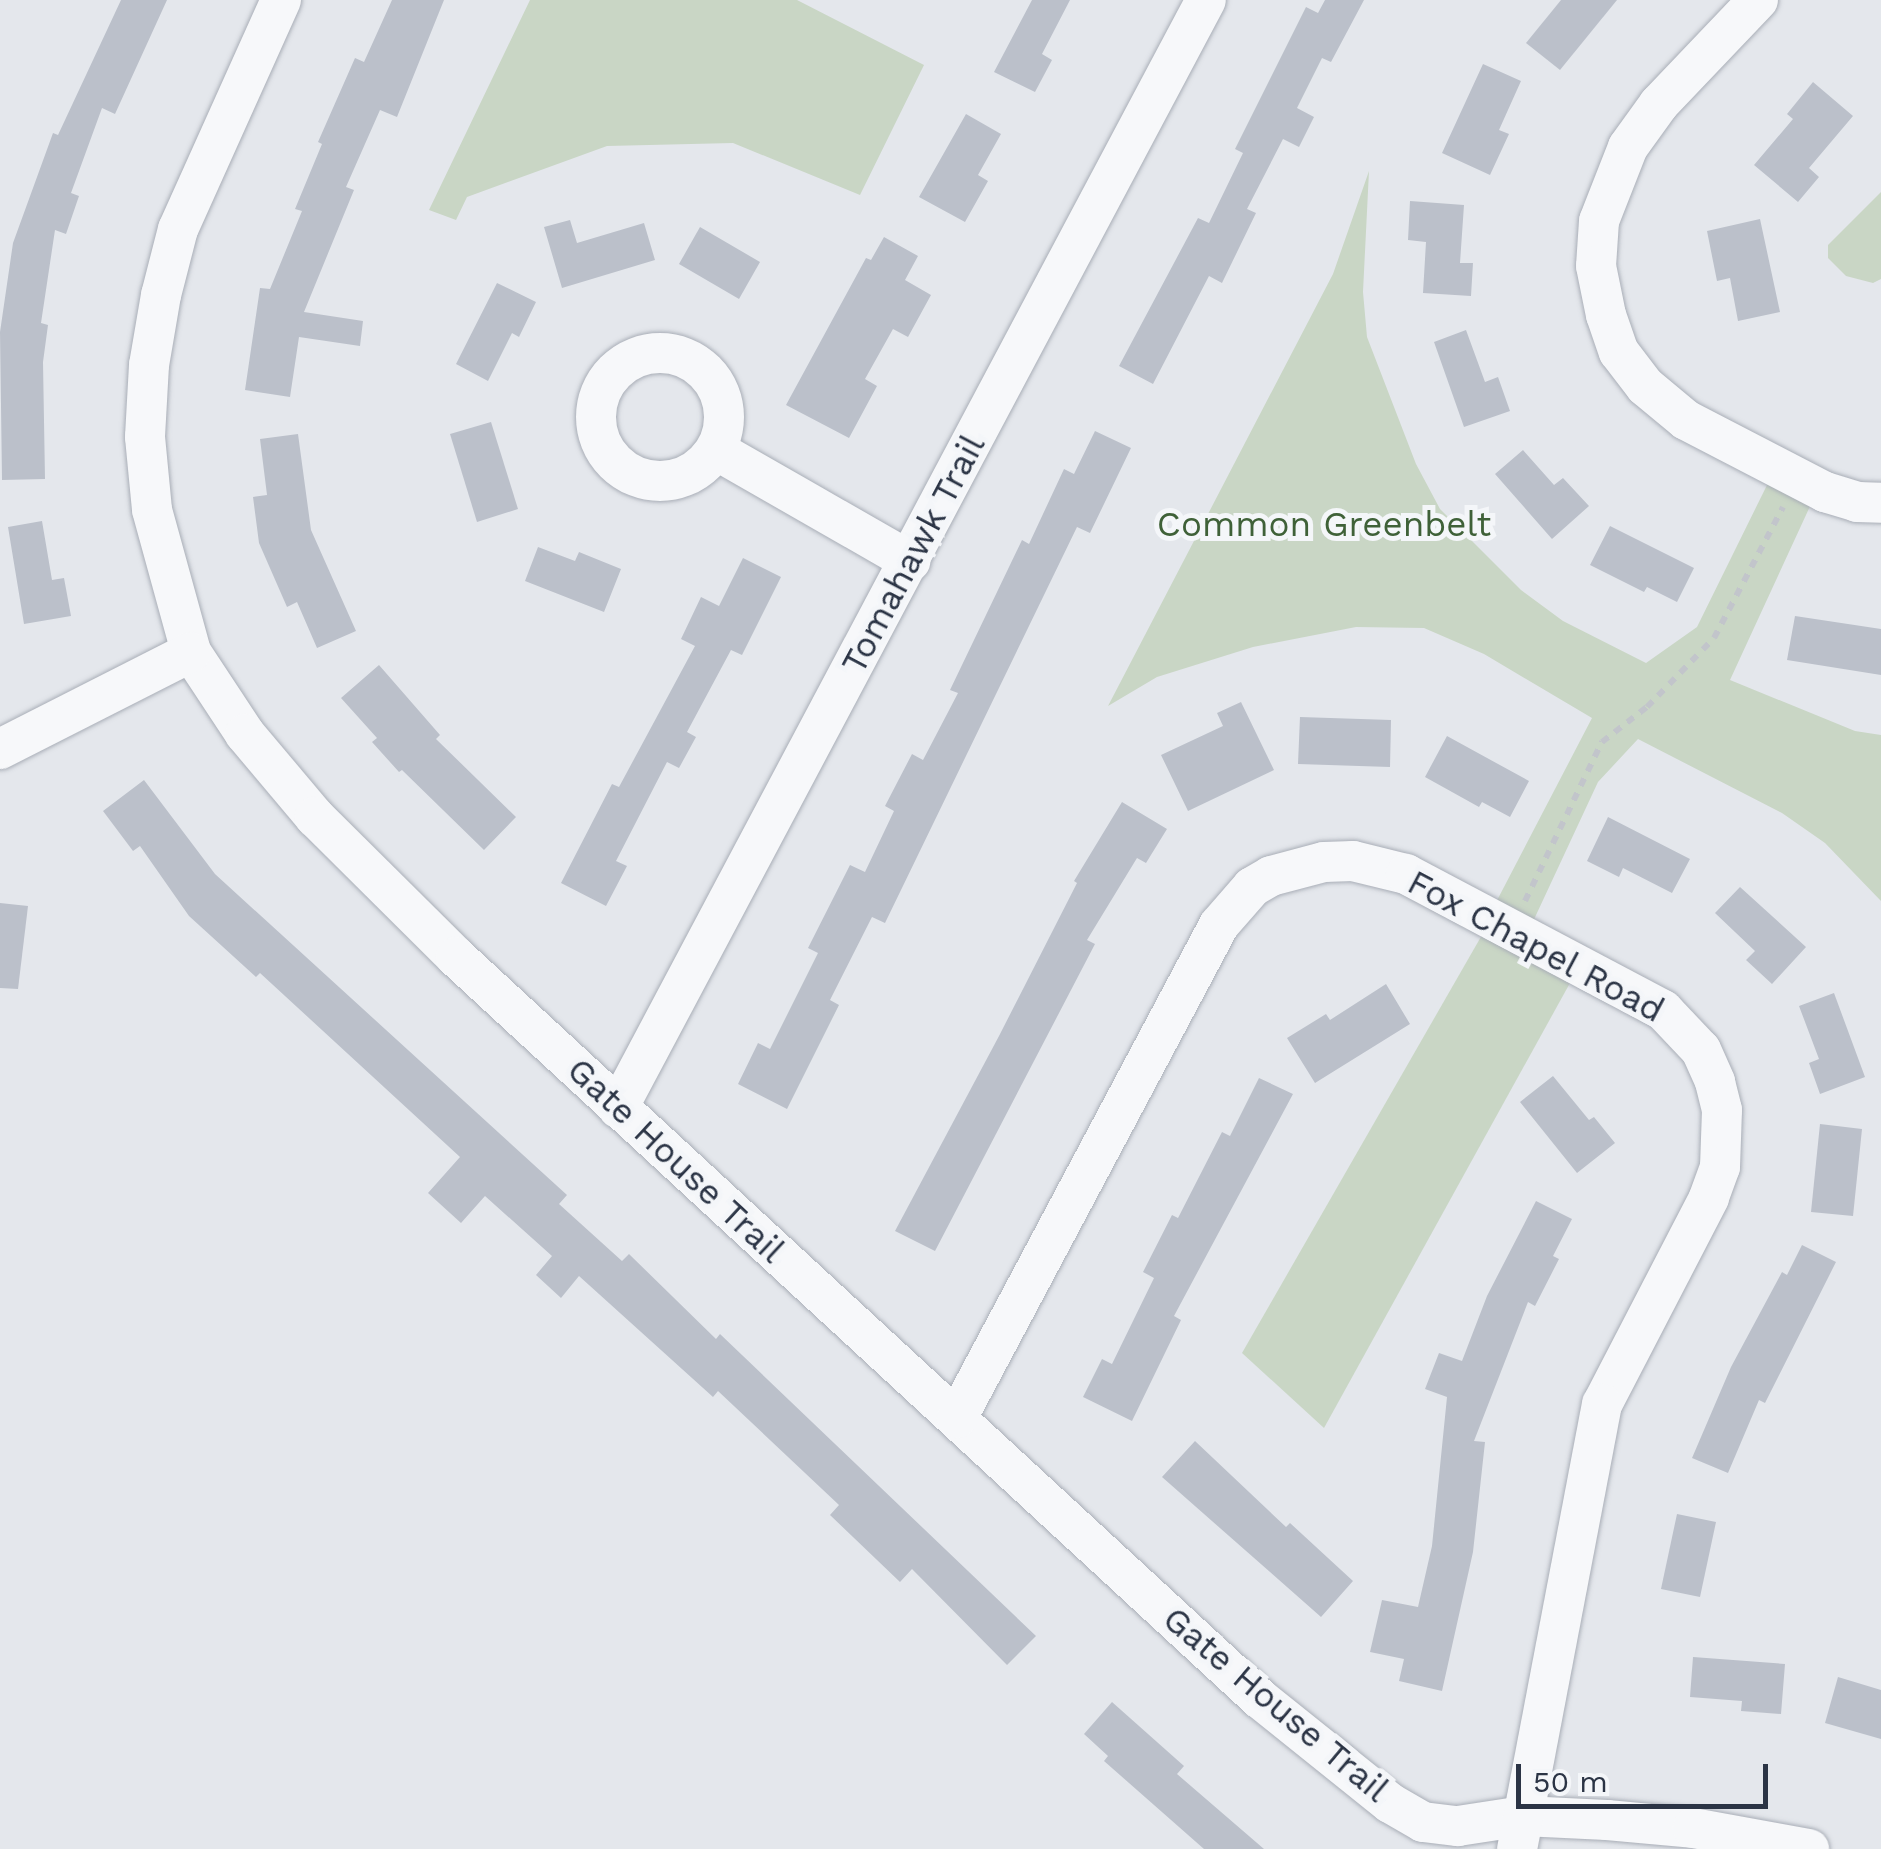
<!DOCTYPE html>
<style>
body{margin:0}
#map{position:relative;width:1881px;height:1849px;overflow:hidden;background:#e4e7ec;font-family:"Work Sans",sans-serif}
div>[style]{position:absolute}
.green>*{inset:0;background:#c9d6c5}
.building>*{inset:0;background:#bbc0ca}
.path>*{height:6px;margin-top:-3px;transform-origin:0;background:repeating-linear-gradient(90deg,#c2c5cb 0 8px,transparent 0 16px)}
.roads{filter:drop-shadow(0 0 2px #a9aeb7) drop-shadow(0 0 2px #a9aeb7)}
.minor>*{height:40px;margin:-20px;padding:0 20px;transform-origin:20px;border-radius:20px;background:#f7f8fa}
.minor>.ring{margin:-20px;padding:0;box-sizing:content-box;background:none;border:40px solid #f7f8fa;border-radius:50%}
span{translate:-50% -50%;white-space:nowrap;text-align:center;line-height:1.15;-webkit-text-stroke:10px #f4f6f9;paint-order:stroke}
.park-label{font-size:35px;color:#3f6138}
.street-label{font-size:35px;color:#2b3445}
.scale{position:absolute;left:1516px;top:1764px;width:252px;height:45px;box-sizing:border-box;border:5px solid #2b3445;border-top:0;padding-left:12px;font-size:30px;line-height:35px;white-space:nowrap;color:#2b3445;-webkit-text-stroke:8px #f4f6f9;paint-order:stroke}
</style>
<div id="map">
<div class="green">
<div style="clip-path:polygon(530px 0,797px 0,924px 65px,860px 195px,733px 143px,607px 146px,467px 197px,456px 220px,429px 210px)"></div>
<div style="clip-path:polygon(1369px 171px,1363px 292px,1367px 337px,1416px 464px,1440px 509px,1521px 590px,1563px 621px,1646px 663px,1697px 627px,1769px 481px,1812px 502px,1730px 680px,1855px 731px,1881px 735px,1881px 901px,1825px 843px,1782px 813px,1638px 739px,1598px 782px,1530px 928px,1492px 910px,1592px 718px,1484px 654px,1424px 628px,1356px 627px,1253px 647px,1157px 677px,1108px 706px,1333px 274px)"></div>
<div style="clip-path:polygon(1881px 192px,1881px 279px,1873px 283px,1846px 276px,1828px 258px,1828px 245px)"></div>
<div style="clip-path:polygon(1482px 935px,1570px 983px,1324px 1428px,1242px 1353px)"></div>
</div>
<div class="building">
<div style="clip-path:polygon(121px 0,167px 0,115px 114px,102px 108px,71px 193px,79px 196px,66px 234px,55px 230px,41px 323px,48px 325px,43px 362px,45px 479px,2px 480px,0 332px,13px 243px,53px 133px,58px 135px)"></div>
<div style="clip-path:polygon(392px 0,444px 0,397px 117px,380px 110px,346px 187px,354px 190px,304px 312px,363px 321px,360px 346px,299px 337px,290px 397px,245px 390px,260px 288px,270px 289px,302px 211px,295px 209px,322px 144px,318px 142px,355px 58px,364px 62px)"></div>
<div style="clip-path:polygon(1032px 0,1070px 0,1042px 54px,1052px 60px,1035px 92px,994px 72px)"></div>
<div style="clip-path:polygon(1325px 0,1364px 0,1331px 62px,1322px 58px,1297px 108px,1314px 117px,1299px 147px,1283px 139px,1247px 209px,1256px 213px,1222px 283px,1209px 276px,1153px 384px,1119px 366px,1198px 218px,1209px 223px,1243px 153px,1235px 149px,1306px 7px,1318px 13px)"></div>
<div style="clip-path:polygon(1561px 0,1617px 0,1560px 70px,1526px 43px)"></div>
<div style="clip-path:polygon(1483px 64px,1521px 81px,1499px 130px,1509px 134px,1490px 175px,1442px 153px)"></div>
<div style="clip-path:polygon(1813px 82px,1853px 116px,1809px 168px,1819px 177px,1798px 202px,1754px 165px,1793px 119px,1787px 114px)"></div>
<div style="clip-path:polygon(966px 114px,1001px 134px,978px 175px,988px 181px,965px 222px,919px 197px)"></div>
<div style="clip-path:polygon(1410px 201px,1464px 205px,1460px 263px,1473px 263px,1471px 296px,1423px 293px,1426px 242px,1408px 240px)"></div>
<div style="clip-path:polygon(1760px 219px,1780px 312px,1738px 321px,1730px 278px,1717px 281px,1707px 231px)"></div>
<div style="clip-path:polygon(570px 220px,577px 243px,644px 223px,655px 260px,562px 288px,544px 227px)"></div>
<div style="clip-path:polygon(700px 227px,760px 262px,739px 299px,679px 264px)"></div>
<div style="clip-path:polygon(884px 237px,918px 256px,905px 280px,931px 295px,908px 337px,893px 329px,865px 379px,877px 386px,849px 438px,786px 405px,866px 258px,871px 260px)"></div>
<div style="clip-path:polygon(497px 283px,536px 302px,519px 337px,512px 333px,488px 381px,456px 364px)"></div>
<div style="clip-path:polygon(1466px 330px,1485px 382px,1498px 377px,1510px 411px,1464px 427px,1434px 342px)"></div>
<div style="clip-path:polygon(491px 422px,518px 509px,477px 522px,450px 434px)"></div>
<div style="clip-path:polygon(1095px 431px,1131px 448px,1090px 533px,1077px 527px,885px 923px,872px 917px,830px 1000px,839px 1005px,787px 1109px,738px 1084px,758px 1043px,770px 1049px,818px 953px,808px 948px,850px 865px,865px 872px,894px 811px,885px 806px,912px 754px,923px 760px,958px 693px,950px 690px,1022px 540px,1029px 544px,1064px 469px,1074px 474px)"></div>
<div style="clip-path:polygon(298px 434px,311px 530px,356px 631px,317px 648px,297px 602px,287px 607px,259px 543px,253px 497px,267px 495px,260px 439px)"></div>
<div style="clip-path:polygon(1523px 450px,1554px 485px,1563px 478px,1589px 506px,1552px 539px,1495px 474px)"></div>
<div style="clip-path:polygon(42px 521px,52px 580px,64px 578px,71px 616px,24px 624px,8px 527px)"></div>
<div style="clip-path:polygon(1610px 526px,1694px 568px,1677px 602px,1647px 587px,1644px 592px,1590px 565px)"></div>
<div style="clip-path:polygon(538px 547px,575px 561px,579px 552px,621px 569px,604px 612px,525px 581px)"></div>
<div style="clip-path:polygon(743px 558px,781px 577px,742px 655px,731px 650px,687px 732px,696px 737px,679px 768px,667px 762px,616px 861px,627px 866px,606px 906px,561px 883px,612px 784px,619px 787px,695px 646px,681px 639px,701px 597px,719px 606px)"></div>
<div style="clip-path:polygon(1795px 616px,1881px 629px,1881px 675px,1787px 660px)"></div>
<div style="clip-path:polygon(379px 665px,440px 735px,436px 739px,516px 817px,484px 850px,402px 770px,399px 772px,372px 742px,377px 738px,341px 698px)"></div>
<div style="clip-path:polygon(1241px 702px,1274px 770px,1188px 811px,1161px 755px,1223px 726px,1217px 713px)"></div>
<div style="clip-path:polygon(1300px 717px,1391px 720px,1390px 767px,1298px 764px)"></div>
<div style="clip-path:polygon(1447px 736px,1529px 781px,1510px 817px,1482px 802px,1479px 807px,1425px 777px)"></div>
<div style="clip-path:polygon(144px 780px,215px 874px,567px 1195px,559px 1204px,622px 1261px,629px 1254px,716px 1339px,720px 1334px,1036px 1636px,1007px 1665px,912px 1569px,900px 1582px,830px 1515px,839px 1505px,718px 1391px,713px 1397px,579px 1276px,561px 1298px,536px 1275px,552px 1256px,485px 1196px,461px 1223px,428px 1193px,460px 1157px,260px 973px,256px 977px,189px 916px,140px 846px,133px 851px,103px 811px)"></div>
<div style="clip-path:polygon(1122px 802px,1167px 829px,1146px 863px,1137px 858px,1087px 940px,1095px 944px,935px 1251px,895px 1231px,999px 1036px,1077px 883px,1074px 881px)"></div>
<div style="clip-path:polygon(1608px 817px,1690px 859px,1672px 893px,1623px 868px,1619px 877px,1587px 861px)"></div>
<div style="clip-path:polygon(1740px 887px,1806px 947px,1772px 984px,1746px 960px,1755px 951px,1715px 913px)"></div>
<div style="clip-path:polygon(0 903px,28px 906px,18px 989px,0 988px)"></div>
<div style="clip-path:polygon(1386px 984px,1410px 1024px,1315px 1083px,1287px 1038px,1326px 1014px,1330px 1020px)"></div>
<div style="clip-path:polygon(1834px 993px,1865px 1077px,1820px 1094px,1809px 1063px,1819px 1059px,1799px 1006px)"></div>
<div style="clip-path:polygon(1553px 1076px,1589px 1120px,1594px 1117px,1615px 1143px,1577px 1173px,1520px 1102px)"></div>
<div style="clip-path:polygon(1259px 1078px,1293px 1094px,1174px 1316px,1181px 1320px,1132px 1421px,1083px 1397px,1102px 1359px,1112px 1364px,1154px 1278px,1143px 1272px,1172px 1215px,1178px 1218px,1222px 1132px,1230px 1136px)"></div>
<div style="clip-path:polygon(1820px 1124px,1862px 1129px,1853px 1216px,1811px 1212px)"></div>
<div style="clip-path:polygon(1536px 1201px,1572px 1219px,1553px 1256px,1559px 1259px,1535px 1306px,1528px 1302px,1474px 1441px,1485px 1442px,1473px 1552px,1442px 1691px,1399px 1681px,1404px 1659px,1370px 1652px,1382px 1600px,1418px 1607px,1432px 1546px,1447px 1397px,1425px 1389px,1439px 1353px,1462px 1361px,1487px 1296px)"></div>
<div style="clip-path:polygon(1802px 1245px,1836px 1262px,1765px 1403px,1759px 1400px,1728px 1473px,1692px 1458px,1731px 1367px,1782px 1272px,1787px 1275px)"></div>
<div style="clip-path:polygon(1195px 1441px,1286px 1527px,1290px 1523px,1353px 1581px,1321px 1617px,1162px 1477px)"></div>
<div style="clip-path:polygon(1677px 1514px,1716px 1522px,1700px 1597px,1661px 1589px)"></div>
<div style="clip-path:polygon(1693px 1657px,1785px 1664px,1781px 1714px,1741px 1711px,1742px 1701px,1690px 1697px)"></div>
<div style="clip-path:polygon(1838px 1677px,1881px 1690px,1881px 1739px,1825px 1723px)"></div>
<div style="clip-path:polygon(1112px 1702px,1184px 1766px,1177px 1774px,1264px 1849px,1204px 1849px,1104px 1761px,1108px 1756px,1084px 1734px)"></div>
</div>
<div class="path">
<div style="left:1525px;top:901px;width:177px;rotate:-64.2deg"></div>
<div style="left:1602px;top:742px;width:57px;rotate:-37.9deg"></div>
<div style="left:1647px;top:707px;width:96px;rotate:-45.8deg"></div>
<div style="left:1714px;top:638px;width:148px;rotate:-62.2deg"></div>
</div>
<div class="roads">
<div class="minor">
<div style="left:281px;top:0;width:251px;rotate:114.2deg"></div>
<div style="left:178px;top:229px;width:68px;rotate:104.4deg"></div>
<div style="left:161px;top:295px;width:71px;rotate:99.7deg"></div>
<div style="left:149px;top:365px;width:72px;rotate:93.2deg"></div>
<div style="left:145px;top:437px;width:73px;rotate:84.5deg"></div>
<div style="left:152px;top:510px;width:147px;rotate:74.6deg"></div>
<div style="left:191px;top:652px;width:98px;rotate:56.6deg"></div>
<div style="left:245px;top:734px;width:109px;rotate:49.9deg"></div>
<div style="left:315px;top:817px;width:199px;rotate:44.8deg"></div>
<div style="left:456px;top:957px;width:1093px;rotate:42.7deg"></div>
<div style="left:1259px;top:1698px;width:168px;rotate:38.7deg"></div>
<div style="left:1390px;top:1803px;width:38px;rotate:30deg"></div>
<div style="left:1423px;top:1822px;width:35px;rotate:7deg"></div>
<div style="left:1458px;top:1826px;width:66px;rotate:-8.7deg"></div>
<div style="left:1523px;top:1816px;width:84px;rotate:2.7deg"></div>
<div style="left:1607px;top:1820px;width:86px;rotate:5.3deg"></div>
<div style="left:1693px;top:1828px;width:118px;rotate:10.3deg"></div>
<div style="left:1758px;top:0;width:144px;rotate:133.6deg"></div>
<div style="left:1659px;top:104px;width:53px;rotate:125.8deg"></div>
<div style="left:1628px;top:147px;width:79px;rotate:111.4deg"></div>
<div style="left:1599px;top:221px;width:45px;rotate:93.8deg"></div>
<div style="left:1596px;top:266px;width:50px;rotate:78.5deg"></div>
<div style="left:1606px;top:315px;width:39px;rotate:71deg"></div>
<div style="left:1619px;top:352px;width:43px;rotate:52.6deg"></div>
<div style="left:1645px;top:386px;width:53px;rotate:39.7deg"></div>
<div style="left:1686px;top:420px;width:157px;rotate:27.4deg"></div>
<div style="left:1825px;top:492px;width:34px;rotate:17deg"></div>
<div style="left:1857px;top:502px;width:24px;rotate:2deg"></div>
<div class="ring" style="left:596px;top:353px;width:88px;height:88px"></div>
<div style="left:716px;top:450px;width:224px;rotate:29.8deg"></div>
<div style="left:0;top:749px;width:214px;rotate:-26.9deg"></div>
<div style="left:618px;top:1108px;width:1254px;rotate:-62.05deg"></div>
<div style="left:957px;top:1418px;width:558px;rotate:-62.01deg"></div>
<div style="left:1219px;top:925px;width:50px;rotate:-49deg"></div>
<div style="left:1252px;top:887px;width:22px;rotate:-30deg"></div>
<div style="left:1271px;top:876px;width:55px;rotate:-14.8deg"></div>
<div style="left:1324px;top:862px;width:29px;rotate:-2deg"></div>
<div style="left:1353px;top:861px;width:55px;rotate:13.8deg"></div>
<div style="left:1406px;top:874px;width:291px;rotate:27.9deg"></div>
<div style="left:1663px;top:1010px;width:55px;rotate:46.5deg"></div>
<div style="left:1701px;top:1050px;width:35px;rotate:66deg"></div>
<div style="left:1715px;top:1082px;width:29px;rotate:76deg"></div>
<div style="left:1722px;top:1110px;width:57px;rotate:92deg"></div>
<div style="left:1720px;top:1167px;width:33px;rotate:110deg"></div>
<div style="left:1709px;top:1198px;width:232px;rotate:117.4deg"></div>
<div style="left:1602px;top:1404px;width:453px;rotate:100.8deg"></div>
</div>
</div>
<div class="park-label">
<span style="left:1324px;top:524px">Common Greenbelt</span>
</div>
<div class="street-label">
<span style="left:913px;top:554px;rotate:-62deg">Tomahawk Trail</span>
<span style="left:1536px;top:946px;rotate:28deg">Fox Chapel Road</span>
<span style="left:676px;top:1160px;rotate:43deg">Gate House Trail</span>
<span style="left:1276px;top:1704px;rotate:40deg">Gate House Trail</span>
</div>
<div class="scale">50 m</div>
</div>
